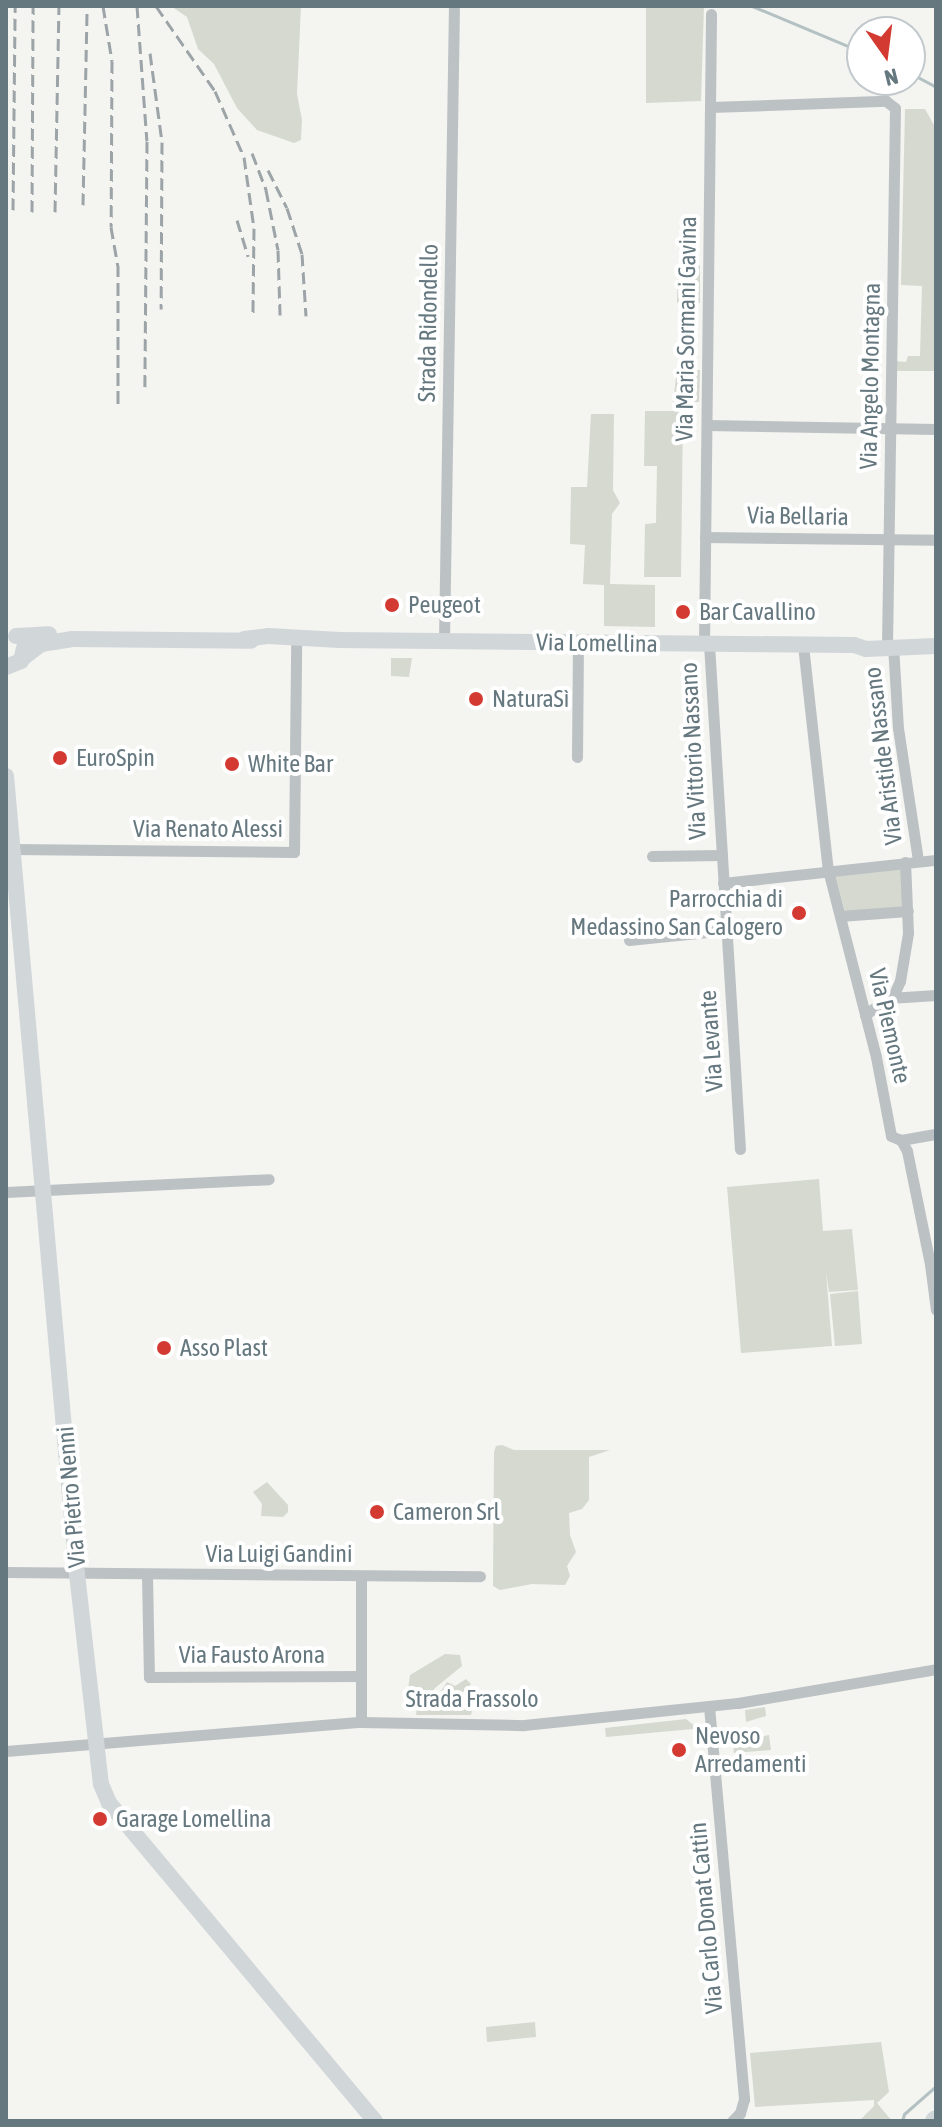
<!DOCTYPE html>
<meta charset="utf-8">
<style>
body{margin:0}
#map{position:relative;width:942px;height:2127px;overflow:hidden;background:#f4f4f1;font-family:"Asap Condensed",sans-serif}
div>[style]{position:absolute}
.green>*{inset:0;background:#d5d9d0}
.stream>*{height:3px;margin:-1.5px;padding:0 1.5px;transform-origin:1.5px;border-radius:1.5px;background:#b4c1c3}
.street>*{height:11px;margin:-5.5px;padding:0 5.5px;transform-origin:5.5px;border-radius:5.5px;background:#bcc1c3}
.secondary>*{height:16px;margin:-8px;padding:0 8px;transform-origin:8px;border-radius:8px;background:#d1d6d9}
.highway>*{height:20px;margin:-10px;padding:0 10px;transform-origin:10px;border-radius:10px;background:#d1d6d9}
.rail>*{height:3px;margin-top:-1.5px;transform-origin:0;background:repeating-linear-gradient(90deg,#9ca4a7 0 12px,transparent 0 18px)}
.dots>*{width:22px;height:22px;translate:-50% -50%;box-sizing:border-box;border:4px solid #fff;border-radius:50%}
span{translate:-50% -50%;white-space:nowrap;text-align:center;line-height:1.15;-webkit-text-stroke:8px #fff;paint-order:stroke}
.street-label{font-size:24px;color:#66787f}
.poi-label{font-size:24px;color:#66787f}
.left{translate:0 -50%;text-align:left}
.right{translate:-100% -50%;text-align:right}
.frame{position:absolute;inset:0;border:8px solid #66787f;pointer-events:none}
.north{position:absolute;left:846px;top:16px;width:80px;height:80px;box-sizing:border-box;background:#fff;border:2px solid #c2c9cc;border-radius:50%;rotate:166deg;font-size:22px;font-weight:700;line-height:32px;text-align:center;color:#66787f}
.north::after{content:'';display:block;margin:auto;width:28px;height:36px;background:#d33b32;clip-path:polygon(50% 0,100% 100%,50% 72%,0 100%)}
</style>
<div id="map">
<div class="green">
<div style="clip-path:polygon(171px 6px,301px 6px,297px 94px,302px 120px,301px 140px,294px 143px,257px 130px,237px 108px,214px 64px,198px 49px,187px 17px)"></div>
<div style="clip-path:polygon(646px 6px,704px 6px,701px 101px,646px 103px)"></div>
<div style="clip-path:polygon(905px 109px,925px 109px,934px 125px,936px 138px,936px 371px,896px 371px,896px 361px,906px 362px,908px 356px,920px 356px,922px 286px,901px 285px)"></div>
<div style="clip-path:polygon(678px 266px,700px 266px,700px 303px,677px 303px)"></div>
<div style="clip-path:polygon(677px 370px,700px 370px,699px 402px,673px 402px)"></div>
<div style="clip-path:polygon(645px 411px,683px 411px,681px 577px,644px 577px,645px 524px,656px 523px,657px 466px,644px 466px)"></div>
<div style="clip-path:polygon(591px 414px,614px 414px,613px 490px,620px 503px,612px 514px,610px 584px,655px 585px,655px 627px,604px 626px,604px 585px,583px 584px,585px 545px,570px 544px,571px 487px,587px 487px)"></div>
<div style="clip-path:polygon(391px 658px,412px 658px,409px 677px,391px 676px)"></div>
<div style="clip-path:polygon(902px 868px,904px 908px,845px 912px,835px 874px)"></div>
<div style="clip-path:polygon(819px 1179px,823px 1231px,852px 1229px,858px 1290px,829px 1292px,826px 1272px,832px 1346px,741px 1353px,727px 1187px)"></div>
<div style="clip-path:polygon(858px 1291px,862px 1344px,835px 1346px,830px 1294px)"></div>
<div style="clip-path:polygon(502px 1445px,514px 1450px,610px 1450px,589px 1457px,589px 1500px,582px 1509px,569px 1513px,570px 1535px,576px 1552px,567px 1566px,570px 1576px,565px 1585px,532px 1584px,500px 1590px,493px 1586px,494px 1452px,496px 1446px)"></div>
<div style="clip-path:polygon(267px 1482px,288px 1505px,288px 1512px,283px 1517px,261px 1516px,262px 1504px,253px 1492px)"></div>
<div style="clip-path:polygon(445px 1654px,460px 1655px,462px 1666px,435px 1688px,427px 1701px,406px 1703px,410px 1675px)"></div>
<div style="clip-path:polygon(466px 1679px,471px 1684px,463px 1692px,463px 1706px,472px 1711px,471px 1715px,416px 1715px,417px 1708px,435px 1700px,447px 1682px,455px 1686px)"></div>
<div style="clip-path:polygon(765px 1707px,766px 1716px,746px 1722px,745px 1710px)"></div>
<div style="clip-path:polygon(686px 1719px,696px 1727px,698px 1736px,694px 1737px,693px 1729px,606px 1737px,605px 1728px)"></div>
<div style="clip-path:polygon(769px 1735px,771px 1750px,734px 1753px,733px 1743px)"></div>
<div style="clip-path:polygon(535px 2022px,536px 2037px,487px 2042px,486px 2027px)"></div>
<div style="clip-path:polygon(881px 2042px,889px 2092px,877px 2103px,892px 2121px,859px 2121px,874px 2106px,874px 2100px,755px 2107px,750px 2053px)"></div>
</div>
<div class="stream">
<div style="left:752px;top:6px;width:119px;rotate:22.7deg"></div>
<div style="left:910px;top:73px;width:30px;rotate:28deg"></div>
<div style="left:902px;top:2121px;width:7px;rotate:-74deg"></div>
<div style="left:904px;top:2114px;width:43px;rotate:-41.2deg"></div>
</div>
<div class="street">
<div style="left:710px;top:107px;width:176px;rotate:-2deg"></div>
<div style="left:886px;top:101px;width:11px;rotate:38deg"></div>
<div style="left:895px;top:108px;width:537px;rotate:90.85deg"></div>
<div style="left:707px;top:425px;width:229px;rotate:1deg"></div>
<div style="left:705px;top:537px;width:231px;rotate:0.7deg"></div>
<div style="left:444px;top:641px;width:635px;rotate:-89.1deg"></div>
<div style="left:704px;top:644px;width:630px;rotate:-89.36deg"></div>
<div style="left:709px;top:644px;width:506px;rotate:86.49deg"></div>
<div style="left:803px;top:645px;width:226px;rotate:83.7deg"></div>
<div style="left:828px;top:870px;width:193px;rotate:75.6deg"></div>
<div style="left:876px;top:1057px;width:80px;rotate:79.2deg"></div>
<div style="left:891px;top:1136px;width:11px;rotate:22deg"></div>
<div style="left:893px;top:645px;width:83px;rotate:86.6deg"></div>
<div style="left:898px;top:728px;width:134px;rotate:81.4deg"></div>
<div style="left:577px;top:757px;width:114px;rotate:-89.5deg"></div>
<div style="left:13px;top:849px;width:281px;rotate:0.6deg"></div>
<div style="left:294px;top:852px;width:208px;rotate:-89.4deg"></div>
<div style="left:652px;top:856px;width:70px;rotate:-0.8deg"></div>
<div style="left:723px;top:883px;width:214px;rotate:-6.2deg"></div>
<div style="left:840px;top:916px;width:68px;rotate:-4.2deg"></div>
<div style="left:629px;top:940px;width:98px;rotate:-5.9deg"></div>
<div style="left:889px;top:998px;width:47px;rotate:-3.7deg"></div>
<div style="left:865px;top:1015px;width:38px;rotate:-37deg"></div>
<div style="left:895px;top:992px;width:12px;rotate:-66deg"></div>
<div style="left:900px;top:981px;width:49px;rotate:-80.5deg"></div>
<div style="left:908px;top:933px;width:71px;rotate:-92.4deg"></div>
<div style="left:901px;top:1140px;width:13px;rotate:61deg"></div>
<div style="left:907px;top:1151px;width:115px;rotate:78.5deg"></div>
<div style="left:930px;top:1264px;width:46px;rotate:82.6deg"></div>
<div style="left:901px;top:1140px;width:36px;rotate:-10deg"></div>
<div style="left:6px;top:1192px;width:263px;rotate:-2.8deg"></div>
<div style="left:6px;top:1572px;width:474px;rotate:0.5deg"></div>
<div style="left:147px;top:1575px;width:102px;rotate:88.9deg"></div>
<div style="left:149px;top:1677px;width:212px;rotate:-0.3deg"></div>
<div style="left:361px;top:1676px;width:100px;rotate:-90deg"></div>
<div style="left:709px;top:1706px;width:395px;rotate:84.9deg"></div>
<div style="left:744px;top:2099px;width:15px;rotate:106deg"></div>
<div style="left:740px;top:2113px;width:11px;rotate:135deg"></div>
<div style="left:361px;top:1722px;width:46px;rotate:-90deg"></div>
<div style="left:6px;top:1751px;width:356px;rotate:-4.7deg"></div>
<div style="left:361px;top:1722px;width:163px;rotate:1.1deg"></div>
<div style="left:524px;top:1725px;width:215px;rotate:-5.9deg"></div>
<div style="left:738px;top:1703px;width:201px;rotate:-9.7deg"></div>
</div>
<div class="secondary">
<div style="left:16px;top:636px;width:33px;rotate:-3deg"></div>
<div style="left:244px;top:639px;width:24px;rotate:-7deg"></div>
<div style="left:268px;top:636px;width:72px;rotate:3.2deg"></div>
<div style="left:340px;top:640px;width:514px;rotate:0.56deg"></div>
<div style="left:854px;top:645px;width:13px;rotate:18deg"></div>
<div style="left:866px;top:649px;width:70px;rotate:-2.5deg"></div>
<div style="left:23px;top:658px;width:23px;rotate:-38deg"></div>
<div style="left:41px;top:644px;width:32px;rotate:-9deg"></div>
<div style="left:73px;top:639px;width:178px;rotate:0.6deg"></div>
<div style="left:6px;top:667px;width:16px;rotate:-22deg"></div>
<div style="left:21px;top:661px;width:13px;rotate:-77deg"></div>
<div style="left:6px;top:776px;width:801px;rotate:84.92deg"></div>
<div style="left:77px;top:1574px;width:211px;rotate:83.5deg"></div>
<div style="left:101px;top:1784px;width:21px;rotate:67deg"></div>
<div style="left:109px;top:1803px;width:415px;rotate:50.1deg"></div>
</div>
<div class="highway">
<div style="left:935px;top:2121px;width:1px;rotate:-45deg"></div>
</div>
<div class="rail">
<div style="left:103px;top:6px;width:56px;rotate:80.7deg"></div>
<div style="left:112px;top:61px;width:166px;rotate:90.3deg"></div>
<div style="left:111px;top:227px;width:39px;rotate:80deg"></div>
<div style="left:118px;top:265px;width:142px;rotate:90deg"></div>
<div style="left:137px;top:6px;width:135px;rotate:85.8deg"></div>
<div style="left:147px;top:141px;width:249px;rotate:90.5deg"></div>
<div style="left:156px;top:6px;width:103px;rotate:55.2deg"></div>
<div style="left:215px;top:91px;width:72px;rotate:66.3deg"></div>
<div style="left:244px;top:157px;width:72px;rotate:82deg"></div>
<div style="left:254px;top:228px;width:88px;rotate:90.7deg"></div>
<div style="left:150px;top:53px;width:90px;rotate:82.3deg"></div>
<div style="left:162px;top:142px;width:167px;rotate:90.3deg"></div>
<div style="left:252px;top:153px;width:40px;rotate:69deg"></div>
<div style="left:266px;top:190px;width:61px;rotate:78.7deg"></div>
<div style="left:278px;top:250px;width:65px;rotate:88.2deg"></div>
<div style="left:268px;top:170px;width:42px;rotate:63.4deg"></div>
<div style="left:287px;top:208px;width:48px;rotate:71.9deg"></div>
<div style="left:302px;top:254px;width:62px;rotate:86.3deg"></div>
<div style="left:83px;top:205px;width:199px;rotate:-88.8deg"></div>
<div style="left:13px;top:210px;width:204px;rotate:-89.4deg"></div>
<div style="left:32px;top:212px;width:206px;rotate:-89.7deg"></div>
<div style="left:55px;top:212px;width:206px;rotate:-88.9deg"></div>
<div style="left:237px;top:220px;width:38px;rotate:73deg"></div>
</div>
<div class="dots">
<div style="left:392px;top:605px;background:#d33b32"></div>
<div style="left:683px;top:612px;background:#d33b32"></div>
<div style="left:476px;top:699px;background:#d33b32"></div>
<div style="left:60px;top:758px;background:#d33b32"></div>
<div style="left:232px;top:764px;background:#d33b32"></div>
<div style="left:799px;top:913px;background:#d33b32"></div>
<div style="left:164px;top:1348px;background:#d33b32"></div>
<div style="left:377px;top:1512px;background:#d33b32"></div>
<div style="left:679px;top:1750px;background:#d33b32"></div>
<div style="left:100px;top:1819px;background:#d33b32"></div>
</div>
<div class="street-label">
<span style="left:428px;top:323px;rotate:-89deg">Strada Ridondello</span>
<span style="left:686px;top:329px;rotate:-89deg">Via Maria Sormani Gavina</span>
<span style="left:870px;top:376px;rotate:-89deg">Via Angelo Montagna</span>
<span style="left:798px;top:516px;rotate:1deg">Via Bellaria</span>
<span style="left:597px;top:643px;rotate:1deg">Via Lomellina</span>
<span style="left:693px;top:751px;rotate:-93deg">Via Vittorio Nassano</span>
<span style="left:883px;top:756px;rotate:-97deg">Via Aristide Nassano</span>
<span style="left:208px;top:829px">Via Renato Alessi</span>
<span style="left:890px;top:1026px;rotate:77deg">Via Piemonte</span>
<span style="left:711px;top:1041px;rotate:-94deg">Via Levante</span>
<span style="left:71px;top:1497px;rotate:-95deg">Via Pietro Nenni</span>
<span style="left:279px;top:1554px">Via Luigi Gandini</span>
<span style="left:252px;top:1655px">Via Fausto Arona</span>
<span style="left:472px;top:1699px">Strada Frassolo</span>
<span style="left:706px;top:1918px;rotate:-95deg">Via Carlo Donat Cattin</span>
</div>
<div class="poi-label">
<span class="left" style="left:408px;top:605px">Peugeot</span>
<span class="left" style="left:699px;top:612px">Bar Cavallino</span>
<span class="left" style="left:492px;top:699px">NaturaSì</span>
<span class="left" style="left:76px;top:758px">EuroSpin</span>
<span class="left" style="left:248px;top:764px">White Bar</span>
<span class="right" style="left:783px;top:913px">Parrocchia di<br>Medassino San Calogero</span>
<span class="left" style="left:180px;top:1348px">Asso Plast</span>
<span class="left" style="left:393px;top:1512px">Cameron Srl</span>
<span class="left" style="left:695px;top:1750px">Nevoso<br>Arredamenti</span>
<span class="left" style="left:116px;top:1819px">Garage Lomellina</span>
</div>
<div class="frame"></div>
<div class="north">N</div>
</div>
